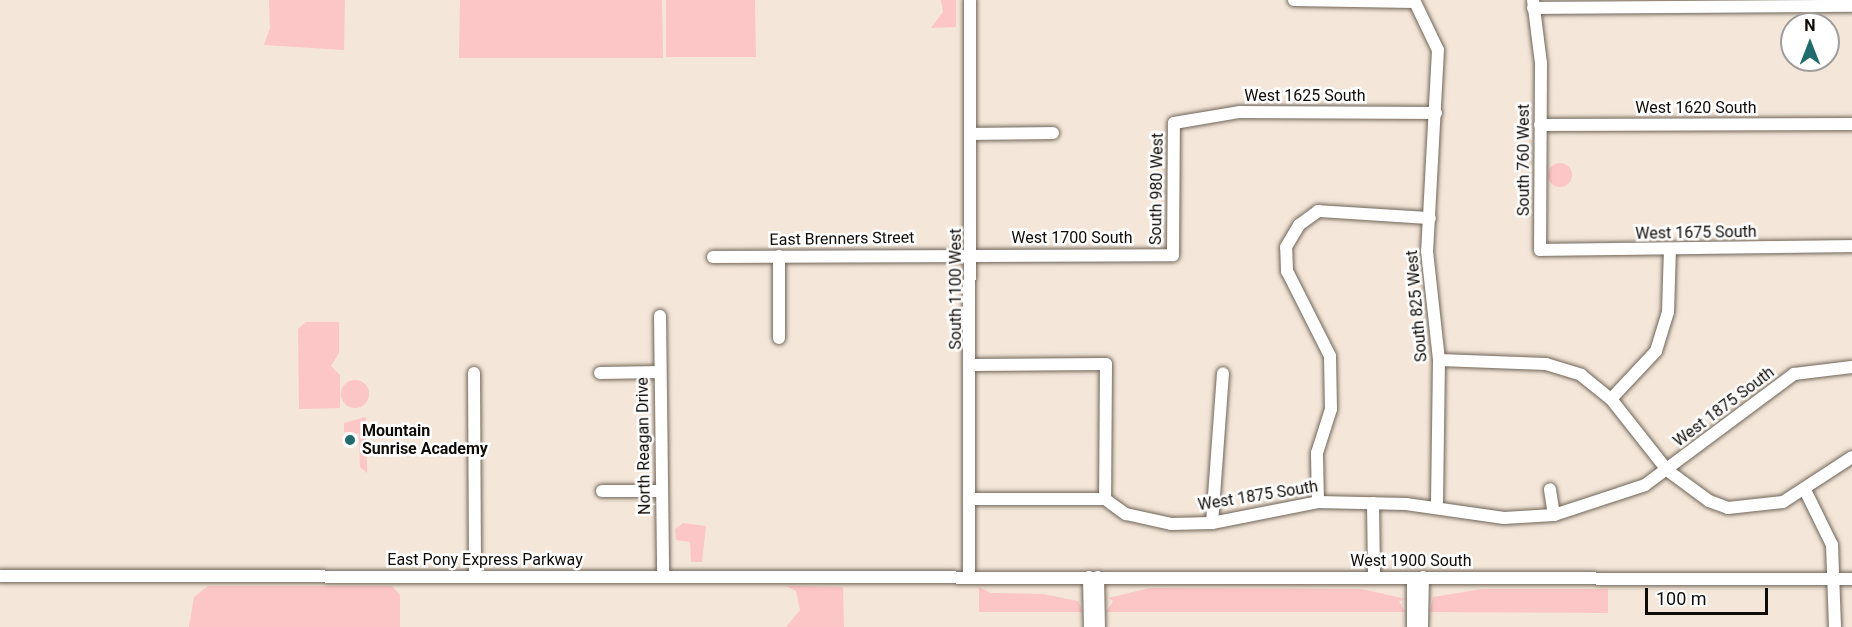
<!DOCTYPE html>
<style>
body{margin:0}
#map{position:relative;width:1852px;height:627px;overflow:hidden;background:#f4e7d9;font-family:Roboto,sans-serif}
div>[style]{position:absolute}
.green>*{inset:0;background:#fcc5c6}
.round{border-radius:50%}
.roads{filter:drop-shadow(0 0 2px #6f6458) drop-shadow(0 0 2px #6f6458)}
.minor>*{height:12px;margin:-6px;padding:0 6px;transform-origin:6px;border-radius:6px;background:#fff}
.dots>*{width:16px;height:16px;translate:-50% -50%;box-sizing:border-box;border:3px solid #fff;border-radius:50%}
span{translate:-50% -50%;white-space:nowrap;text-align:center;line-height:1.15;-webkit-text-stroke:5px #fff;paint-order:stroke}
.street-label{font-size:16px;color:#0f0b07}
.poi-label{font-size:16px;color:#0f0b07;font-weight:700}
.left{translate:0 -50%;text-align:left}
.north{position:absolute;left:1780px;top:12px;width:60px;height:60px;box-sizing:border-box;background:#fff;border:2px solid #9f9d9c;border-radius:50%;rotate:0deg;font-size:16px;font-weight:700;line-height:24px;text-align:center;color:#0f0b07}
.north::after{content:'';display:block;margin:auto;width:21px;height:27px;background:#206c6d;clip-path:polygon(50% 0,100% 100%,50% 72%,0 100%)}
.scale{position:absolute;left:1645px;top:588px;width:123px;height:27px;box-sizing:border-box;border:3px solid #0f0b07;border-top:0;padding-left:8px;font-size:18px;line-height:21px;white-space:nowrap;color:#0f0b07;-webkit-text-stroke:4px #fff;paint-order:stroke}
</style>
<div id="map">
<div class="green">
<div style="clip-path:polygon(269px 0,345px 0,344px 50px,264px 45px,270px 28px)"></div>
<div style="clip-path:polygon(460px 0,662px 0,663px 58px,459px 58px)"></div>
<div style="clip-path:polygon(666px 0,755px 0,756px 57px,666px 57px)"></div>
<div style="clip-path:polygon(941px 0,956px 0,956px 27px,931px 28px,943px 12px)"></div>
<div class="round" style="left:1548px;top:163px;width:24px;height:24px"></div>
<div style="clip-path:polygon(306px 322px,339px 322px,339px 353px,331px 366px,340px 375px,340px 408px,299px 409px,298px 329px)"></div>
<div class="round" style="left:341px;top:380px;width:28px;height:28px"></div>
<div style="clip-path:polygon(366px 417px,367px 473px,360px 467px,359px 434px,344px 432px,344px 423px)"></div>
<div style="clip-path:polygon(683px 523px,706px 526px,702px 562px,691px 562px,690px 542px,676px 540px,675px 529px)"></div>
<div style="clip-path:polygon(208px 586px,392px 586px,400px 595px,400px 627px,189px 627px,194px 597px)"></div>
<div style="clip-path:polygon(786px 586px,843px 587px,844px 627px,786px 627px,800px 610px,796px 591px)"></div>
<div style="clip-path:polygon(979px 587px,991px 593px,1043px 594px,1078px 601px,1083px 612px,979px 612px)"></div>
<div style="clip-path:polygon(1150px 588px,1362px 589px,1406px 599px,1399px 601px,1405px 612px,1106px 612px,1113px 601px,1108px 598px)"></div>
<div style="clip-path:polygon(1482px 589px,1608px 589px,1608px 613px,1430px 612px,1433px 597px)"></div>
</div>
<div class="roads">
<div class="minor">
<div style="left:1294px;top:0;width:120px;rotate:1deg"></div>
<div style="left:1414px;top:0;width:55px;rotate:64.4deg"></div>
<div style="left:1438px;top:50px;width:201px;rotate:93.1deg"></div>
<div style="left:1427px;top:251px;width:110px;rotate:83.7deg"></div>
<div style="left:1439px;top:360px;width:148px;rotate:90.8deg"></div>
<div style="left:1533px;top:0;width:64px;rotate:82.8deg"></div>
<div style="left:1541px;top:63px;width:187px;rotate:90.3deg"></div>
<div style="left:1540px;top:250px;width:312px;rotate:-0.7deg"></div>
<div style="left:1533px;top:8px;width:319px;rotate:-0.4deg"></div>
<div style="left:1540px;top:125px;width:312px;rotate:-0.2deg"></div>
<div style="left:972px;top:134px;width:81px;rotate:-0.7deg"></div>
<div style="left:779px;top:256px;width:82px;rotate:90deg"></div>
<div style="left:713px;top:257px;width:460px;rotate:-0.2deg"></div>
<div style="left:1173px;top:255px;width:132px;rotate:-89.6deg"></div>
<div style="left:1174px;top:123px;width:67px;rotate:-9.5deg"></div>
<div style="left:1240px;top:112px;width:196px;rotate:0.3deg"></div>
<div style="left:660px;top:316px;width:261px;rotate:89.3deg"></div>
<div style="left:1439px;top:360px;width:107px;rotate:2.1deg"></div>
<div style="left:1546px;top:364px;width:37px;rotate:17deg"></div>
<div style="left:1581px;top:375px;width:38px;rotate:39deg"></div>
<div style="left:1611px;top:399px;width:90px;rotate:51.7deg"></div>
<div style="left:1667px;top:470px;width:52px;rotate:36.4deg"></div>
<div style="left:1709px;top:501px;width:20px;rotate:20deg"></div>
<div style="left:1728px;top:508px;width:55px;rotate:-6.2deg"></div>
<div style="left:1783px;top:502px;width:82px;rotate:-33.1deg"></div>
<div style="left:972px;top:365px;width:134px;rotate:-0.4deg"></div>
<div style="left:1106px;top:364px;width:135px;rotate:90.4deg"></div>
<div style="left:474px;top:373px;width:204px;rotate:89.7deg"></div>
<div style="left:600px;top:373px;width:60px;rotate:-1deg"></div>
<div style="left:1611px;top:399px;width:66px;rotate:-46.8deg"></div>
<div style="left:1656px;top:351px;width:41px;rotate:-72.9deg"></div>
<div style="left:1668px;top:312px;width:62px;rotate:-88.2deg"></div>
<div style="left:602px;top:491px;width:60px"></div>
<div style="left:1806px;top:492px;width:59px;rotate:63.9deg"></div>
<div style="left:1832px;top:545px;width:82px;rotate:87.9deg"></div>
<div style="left:971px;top:499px;width:134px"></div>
<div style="left:1105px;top:499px;width:26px;rotate:36deg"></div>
<div style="left:1126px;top:514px;width:46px;rotate:12.5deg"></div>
<div style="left:1171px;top:524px;width:41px;rotate:-1.4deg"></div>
<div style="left:1212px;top:523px;width:108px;rotate:-11.2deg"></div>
<div style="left:1318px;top:502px;width:88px;rotate:1.3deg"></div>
<div style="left:1406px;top:504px;width:99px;rotate:8.1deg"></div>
<div style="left:1504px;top:518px;width:50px;rotate:-3.4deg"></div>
<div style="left:1554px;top:515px;width:26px;rotate:-99deg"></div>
<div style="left:1318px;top:502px;width:49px;rotate:-91.2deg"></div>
<div style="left:1317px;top:453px;width:46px;rotate:-72.3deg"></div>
<div style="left:1331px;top:409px;width:53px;rotate:-91.1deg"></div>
<div style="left:1330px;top:356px;width:95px;rotate:-116.8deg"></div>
<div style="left:1287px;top:271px;width:24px;rotate:-92deg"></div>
<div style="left:1286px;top:247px;width:26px;rotate:-59deg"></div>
<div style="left:1299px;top:225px;width:24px;rotate:-36deg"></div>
<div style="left:1318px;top:211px;width:112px;rotate:3.6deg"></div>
<div style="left:1373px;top:503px;width:75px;rotate:89.2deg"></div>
<div style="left:1554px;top:515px;width:96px;rotate:-18.2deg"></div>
<div style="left:1645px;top:485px;width:186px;rotate:-36.7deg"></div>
<div style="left:1794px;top:374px;width:58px;rotate:-6.9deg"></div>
<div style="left:1212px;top:523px;width:150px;rotate:-85.8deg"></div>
<div style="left:0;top:576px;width:1852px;rotate:0.09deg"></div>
<div style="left:1089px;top:577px;width:50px;rotate:88.9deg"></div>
<div style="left:1098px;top:577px;width:50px;rotate:88.9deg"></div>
<div style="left:969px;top:578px;width:578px;rotate:-89.9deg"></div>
<div style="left:1413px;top:578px;width:49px;rotate:90deg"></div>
<div style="left:1422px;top:627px;width:50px;rotate:-88.9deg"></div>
</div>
</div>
<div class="dots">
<div style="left:350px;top:440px;background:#206c6d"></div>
</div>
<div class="street-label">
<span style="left:1305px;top:96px">West 1625 South</span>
<span style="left:1696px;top:108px">West 1620 South</span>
<span style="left:1524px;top:160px;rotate:-90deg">South 760 West</span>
<span style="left:1157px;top:189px;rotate:-89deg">South 980 West</span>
<span style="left:1696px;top:233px;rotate:-1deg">West 1675 South</span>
<span style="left:1072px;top:238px">West 1700 South</span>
<span style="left:842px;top:239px;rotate:-1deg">East Brenners Street</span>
<span style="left:956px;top:289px;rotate:-90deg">South 1100 West</span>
<span style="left:1417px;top:306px;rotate:-95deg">South 825 West</span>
<span style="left:1724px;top:407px;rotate:-37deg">West 1875 South</span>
<span style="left:644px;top:446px;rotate:-91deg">North Reagan Drive</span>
<span style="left:1258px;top:496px;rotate:-9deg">West 1875 South</span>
<span style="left:485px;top:560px">East Pony Express Parkway</span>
<span style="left:1411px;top:561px">West 1900 South</span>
</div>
<div class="poi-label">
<span class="left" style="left:362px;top:440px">Mountain<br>Sunrise Academy</span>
</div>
<div class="north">N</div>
<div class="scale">100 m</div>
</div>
